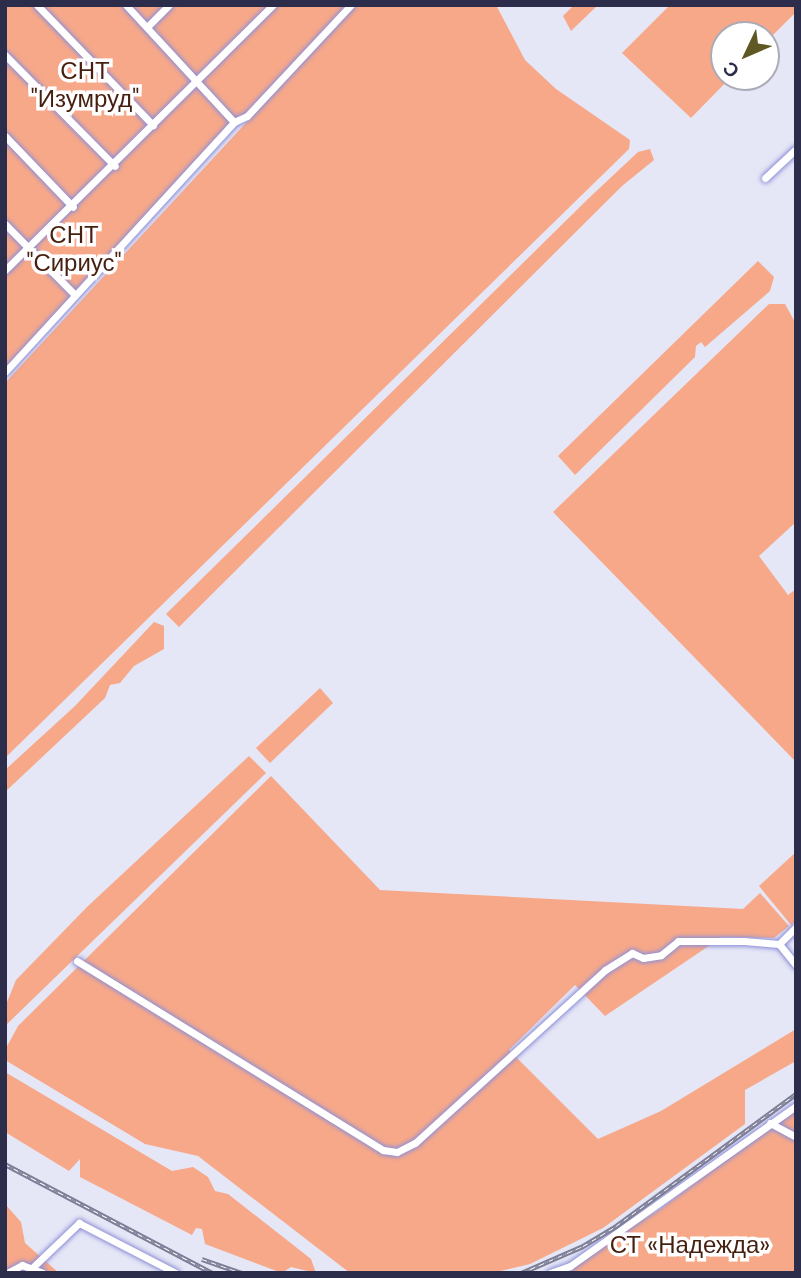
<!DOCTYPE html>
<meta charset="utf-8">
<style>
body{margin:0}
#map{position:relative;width:801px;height:1278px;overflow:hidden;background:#e5e6f6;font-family:"DM Sans",sans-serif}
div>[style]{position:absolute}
.green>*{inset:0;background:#f7a889}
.roads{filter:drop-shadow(0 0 2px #8d8fd7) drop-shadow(0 0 2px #8d8fd7)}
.minor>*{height:7px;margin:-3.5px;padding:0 3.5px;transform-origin:3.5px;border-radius:3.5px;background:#fff}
.rail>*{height:4.5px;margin-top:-2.25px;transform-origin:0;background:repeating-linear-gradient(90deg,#fff 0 5px,#7d7e96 0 10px);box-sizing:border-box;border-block:2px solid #7d7e96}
span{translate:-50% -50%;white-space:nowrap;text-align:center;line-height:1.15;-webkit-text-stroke:7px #fff;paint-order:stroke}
.park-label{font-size:24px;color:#461f0f}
.frame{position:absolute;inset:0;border:7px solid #2c2d4b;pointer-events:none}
.north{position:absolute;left:710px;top:21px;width:70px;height:70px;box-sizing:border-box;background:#fff;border:2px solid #ababb7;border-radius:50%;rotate:226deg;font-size:19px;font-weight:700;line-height:28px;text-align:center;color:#2c2d4b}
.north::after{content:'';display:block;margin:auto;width:24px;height:32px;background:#5f5825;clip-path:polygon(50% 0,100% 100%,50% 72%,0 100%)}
</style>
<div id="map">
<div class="green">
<div style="clip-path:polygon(5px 5px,348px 5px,5px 371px)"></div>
<div style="clip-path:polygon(355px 5px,496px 5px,525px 60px,556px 89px,630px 140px,629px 149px,5px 758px,5px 383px)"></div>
<div style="clip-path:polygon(574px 5px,598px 5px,571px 31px,563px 16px)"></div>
<div style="clip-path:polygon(670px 5px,796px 5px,796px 12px,766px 42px,766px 35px,724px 35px,724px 77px,731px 77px,691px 118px,622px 53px)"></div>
<div style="clip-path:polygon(650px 149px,654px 160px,622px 186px,179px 627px,166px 614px,590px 197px,638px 152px)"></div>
<div style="clip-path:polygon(758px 261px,774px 277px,770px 291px,705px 347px,701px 342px,696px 346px,695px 357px,575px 475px,558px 456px)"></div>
<div style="clip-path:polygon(769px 304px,785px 304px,796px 324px,796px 522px,759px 556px,788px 595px,796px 589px,796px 762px,553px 512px)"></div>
<div style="clip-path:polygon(154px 622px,164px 626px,164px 649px,134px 666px,120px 683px,110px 685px,105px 698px,5px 792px,5px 770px,75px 706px)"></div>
<div style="clip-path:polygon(320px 688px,333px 703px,270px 763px,256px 748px)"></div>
<div style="clip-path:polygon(249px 756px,266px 773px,5px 1026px,5px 1007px,16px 980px,87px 907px)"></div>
<div style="clip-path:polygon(271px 776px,380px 890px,743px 909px,760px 893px,789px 926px,774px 938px,722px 937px,605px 1016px,575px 985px,509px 1050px,598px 1139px,661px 1111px,796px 1029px,796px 1061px,745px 1090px,745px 1124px,603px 1228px,530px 1264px,492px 1273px,350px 1273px,198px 1156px,145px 1144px,5px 1060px,5px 1050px,18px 1026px)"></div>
<div style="clip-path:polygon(796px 852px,796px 920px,791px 925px,759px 886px)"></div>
<div style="clip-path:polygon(5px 1072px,172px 1171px,193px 1167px,208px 1177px,215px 1191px,228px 1194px,311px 1259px,316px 1273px,291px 1267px,282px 1273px,205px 1244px,202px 1229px,196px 1228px,192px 1235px,80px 1177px,80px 1159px,69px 1171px,5px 1132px)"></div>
<div style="clip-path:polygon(796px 1107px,796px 1273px,558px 1273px,659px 1210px)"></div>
<div style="clip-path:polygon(5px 1204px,21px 1222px,25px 1243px,59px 1273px,5px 1273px)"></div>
</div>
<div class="roads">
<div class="minor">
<div style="left:37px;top:5px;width:167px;rotate:46deg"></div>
<div style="left:126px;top:5px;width:159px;rotate:47.3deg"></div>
<div style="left:147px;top:27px;width:31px;rotate:-45deg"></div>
<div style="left:5px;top:55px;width:156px;rotate:45.3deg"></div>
<div style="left:5px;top:136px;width:98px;rotate:46.2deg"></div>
<div style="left:765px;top:178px;width:42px;rotate:-43.1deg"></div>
<div style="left:5px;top:224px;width:98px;rotate:45.4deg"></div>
<div style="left:5px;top:270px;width:377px;rotate:-44.7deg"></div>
<div style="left:5px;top:372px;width:339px;rotate:-47.5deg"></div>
<div style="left:234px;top:122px;width:14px;rotate:-25deg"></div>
<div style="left:247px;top:116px;width:152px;rotate:-46.9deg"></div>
<div style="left:779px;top:944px;width:24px;rotate:-45deg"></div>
<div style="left:77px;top:961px;width:360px;rotate:31.7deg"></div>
<div style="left:383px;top:1150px;width:14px;rotate:8deg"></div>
<div style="left:397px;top:1152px;width:20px;rotate:-27deg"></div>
<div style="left:415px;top:1143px;width:257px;rotate:-42.3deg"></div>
<div style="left:605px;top:970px;width:32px;rotate:-32deg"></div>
<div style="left:632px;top:953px;width:12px;rotate:24deg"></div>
<div style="left:643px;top:958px;width:18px;rotate:-9deg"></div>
<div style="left:661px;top:955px;width:22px;rotate:-39deg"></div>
<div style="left:678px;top:941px;width:66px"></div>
<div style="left:744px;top:941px;width:35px;rotate:5deg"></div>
<div style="left:779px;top:944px;width:27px;rotate:51deg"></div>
<div style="left:770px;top:1123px;width:30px;rotate:28deg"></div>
<div style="left:33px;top:1267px;width:64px;rotate:-43.7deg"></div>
<div style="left:79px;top:1223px;width:109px;rotate:27.3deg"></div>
<div style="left:7px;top:1273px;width:17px;rotate:-28deg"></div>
<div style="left:22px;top:1265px;width:22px;rotate:21deg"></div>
<div style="left:550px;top:1273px;width:21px;rotate:-19deg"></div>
<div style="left:570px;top:1266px;width:277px;rotate:-35.3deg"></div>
</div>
</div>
<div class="rail">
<div style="left:5px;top:1164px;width:235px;rotate:27.7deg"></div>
<div style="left:202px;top:1259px;width:42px;rotate:19.3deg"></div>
<div style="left:521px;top:1273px;width:68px;rotate:-23.5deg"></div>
<div style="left:583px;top:1246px;width:39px;rotate:-31deg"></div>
<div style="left:616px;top:1226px;width:223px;rotate:-36.3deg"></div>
</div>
<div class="park-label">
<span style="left:85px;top:85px">СНТ<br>"Изумруд"</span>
<span style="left:74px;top:249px">СНТ<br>"Сириус"</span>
<span style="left:690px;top:1245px">СТ «Надежда»</span>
</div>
<div class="frame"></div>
<div class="north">С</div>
</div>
